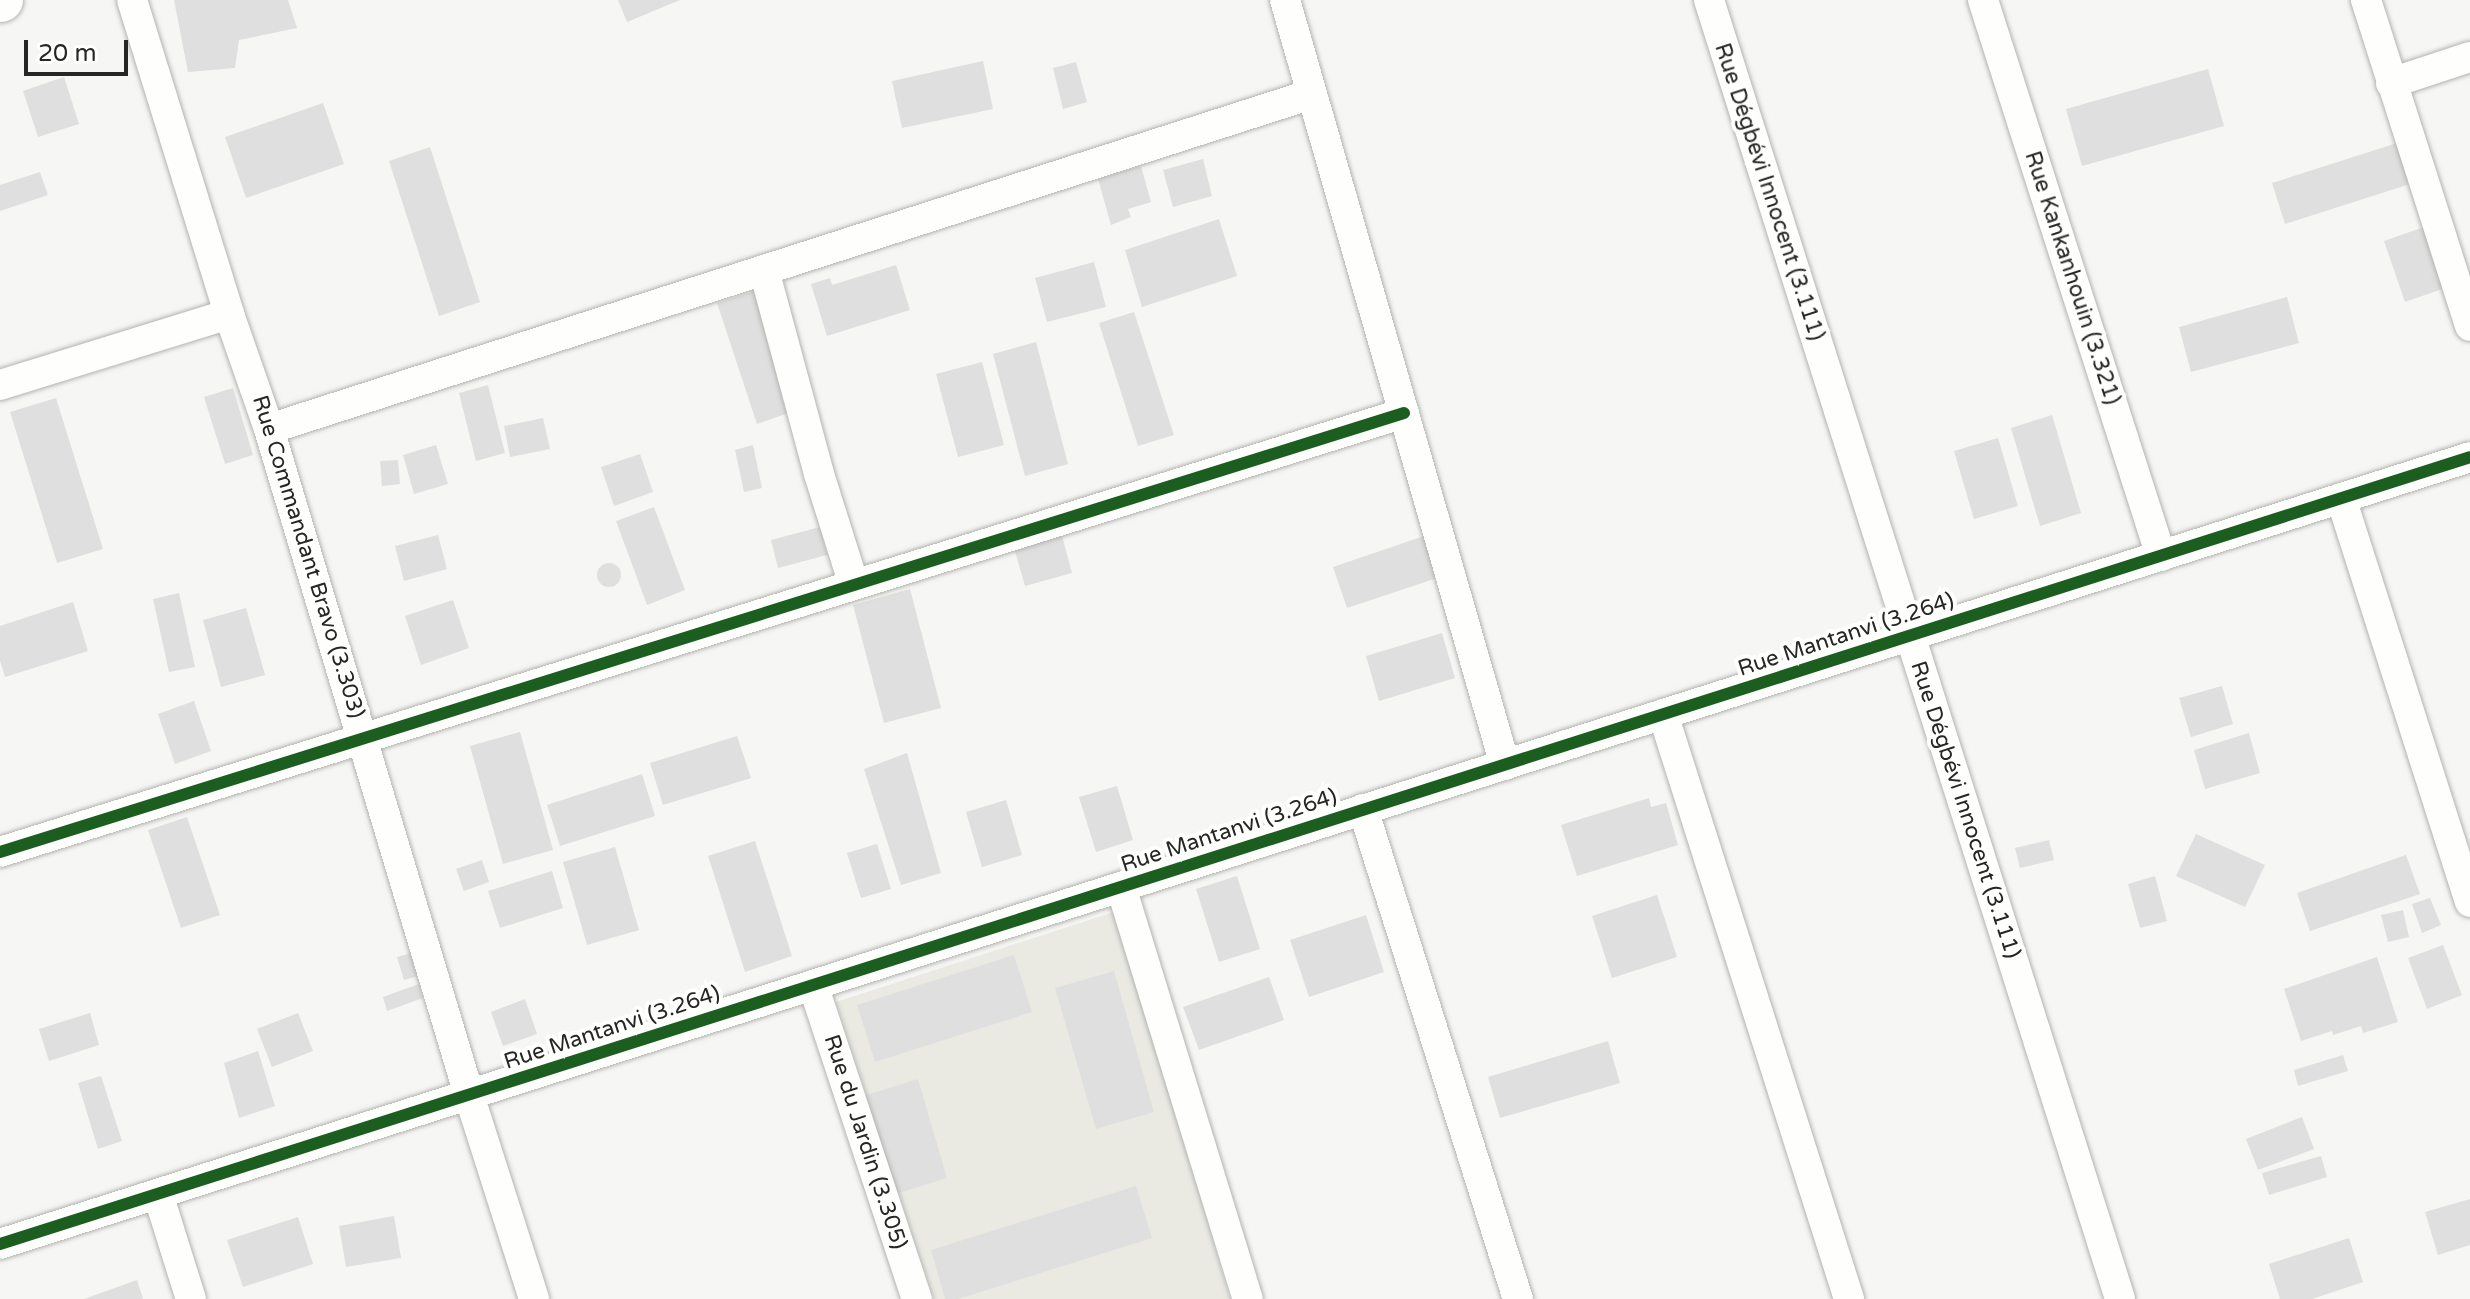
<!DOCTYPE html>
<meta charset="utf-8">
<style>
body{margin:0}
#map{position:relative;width:2470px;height:1299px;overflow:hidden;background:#f6f6f4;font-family:"Varela Round",sans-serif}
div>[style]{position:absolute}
.built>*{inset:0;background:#eaeae3}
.building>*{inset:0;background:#dfdfdf}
.round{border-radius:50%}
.roads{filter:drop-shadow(0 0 2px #b3b3b1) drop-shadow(0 0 2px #b3b3b1)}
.street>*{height:30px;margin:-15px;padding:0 15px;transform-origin:15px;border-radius:15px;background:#fefefd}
.primary>*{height:44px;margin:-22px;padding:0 22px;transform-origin:22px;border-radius:22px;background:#fefefd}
.cycleway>*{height:12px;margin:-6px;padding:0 6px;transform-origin:6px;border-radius:6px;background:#1b5e20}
span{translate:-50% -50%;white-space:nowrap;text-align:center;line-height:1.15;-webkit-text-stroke:8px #fffffe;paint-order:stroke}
.street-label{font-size:22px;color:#262625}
.scale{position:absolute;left:24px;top:40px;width:104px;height:36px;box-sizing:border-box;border:4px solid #262625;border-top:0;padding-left:10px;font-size:24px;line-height:28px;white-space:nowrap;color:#262625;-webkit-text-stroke:6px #fffffe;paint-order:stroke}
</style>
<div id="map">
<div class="built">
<div style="clip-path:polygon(1117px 911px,1230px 1299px,934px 1299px,836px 1002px)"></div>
</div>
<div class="building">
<div style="clip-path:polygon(174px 0,288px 0,297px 28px,239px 40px,235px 68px,188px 72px)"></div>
<div style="clip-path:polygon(618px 0,680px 0,627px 22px)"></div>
<div style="clip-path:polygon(983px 61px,993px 109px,902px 128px,892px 81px)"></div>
<div style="clip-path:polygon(1076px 62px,1087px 102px,1063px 109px,1053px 68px)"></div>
<div style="clip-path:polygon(2208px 69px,2224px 126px,2082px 166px,2066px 109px)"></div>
<div style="clip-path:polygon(64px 77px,79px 124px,38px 137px,23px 91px)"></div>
<div style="clip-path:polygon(323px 103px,344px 164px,246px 198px,225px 137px)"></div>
<div style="clip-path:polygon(2400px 142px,2413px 183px,2285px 224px,2272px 183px)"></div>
<div style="clip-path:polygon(430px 147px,480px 302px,439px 316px,389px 161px)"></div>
<div style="clip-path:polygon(1203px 159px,1212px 196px,1173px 207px,1163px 170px)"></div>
<div style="clip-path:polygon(1141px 166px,1151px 202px,1128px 209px,1131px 217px,1111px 225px,1098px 179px)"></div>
<div style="clip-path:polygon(40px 172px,48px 195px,0 211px,0 185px)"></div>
<div style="clip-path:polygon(1219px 219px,1237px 276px,1142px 307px,1125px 250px)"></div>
<div style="clip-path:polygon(2424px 227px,2445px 288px,2405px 302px,2384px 241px)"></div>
<div style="clip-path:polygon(1094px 262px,1106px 307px,1047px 322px,1035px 278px)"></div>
<div style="clip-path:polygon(896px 265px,910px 310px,827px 336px,811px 284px,830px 278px,832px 285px)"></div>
<div style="clip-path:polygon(758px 290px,797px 410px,757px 424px,717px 303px)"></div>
<div style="clip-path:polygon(2287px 297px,2299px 343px,2191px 372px,2179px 327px)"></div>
<div style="clip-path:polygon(1134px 312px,1174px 435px,1138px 446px,1099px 323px)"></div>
<div style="clip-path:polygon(1036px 342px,1068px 464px,1025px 476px,993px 354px)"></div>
<div style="clip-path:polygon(982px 362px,1004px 445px,958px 457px,936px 374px)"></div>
<div style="clip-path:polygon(488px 385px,505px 453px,476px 461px,459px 393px)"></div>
<div style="clip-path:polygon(233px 388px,253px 455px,225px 464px,204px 397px)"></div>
<div style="clip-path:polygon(56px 398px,103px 549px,57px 563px,10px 412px)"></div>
<div style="clip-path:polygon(2052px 415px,2081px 513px,2040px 526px,2011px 428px)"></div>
<div style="clip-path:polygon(543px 418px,550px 449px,510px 457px,504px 426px)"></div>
<div style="clip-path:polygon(1998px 438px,2018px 506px,1974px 519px,1954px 451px)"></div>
<div style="clip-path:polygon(436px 445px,448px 484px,414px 494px,403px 455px)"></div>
<div style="clip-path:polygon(753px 445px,762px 488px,744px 492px,735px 450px)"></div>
<div style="clip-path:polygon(640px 454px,653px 492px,614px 506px,601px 467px)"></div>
<div style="clip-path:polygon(398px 460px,400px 484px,382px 486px,380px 461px)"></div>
<div style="clip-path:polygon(654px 507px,685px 590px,647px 605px,616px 521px)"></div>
<div style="clip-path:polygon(820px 527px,827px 555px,778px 568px,771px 540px)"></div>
<div style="clip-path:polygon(1060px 528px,1072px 573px,1025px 586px,1012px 541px)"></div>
<div style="clip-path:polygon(438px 535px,447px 569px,404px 581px,395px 546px)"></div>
<div style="clip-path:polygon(1424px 536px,1437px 578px,1347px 608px,1333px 567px)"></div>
<div class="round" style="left:597px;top:563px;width:24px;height:24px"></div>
<div style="clip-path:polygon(910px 589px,941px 708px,884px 723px,853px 605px)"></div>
<div style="clip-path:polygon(179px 593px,195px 667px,169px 672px,153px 599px)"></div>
<div style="clip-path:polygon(453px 600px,469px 648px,421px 665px,405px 616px)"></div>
<div style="clip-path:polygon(73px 602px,88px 651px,5px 677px,0 661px,0 626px)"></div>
<div style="clip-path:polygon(246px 608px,265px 675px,221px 687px,203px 620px)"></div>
<div style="clip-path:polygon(1442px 633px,1455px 678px,1379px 701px,1366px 656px)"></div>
<div style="clip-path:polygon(2222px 686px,2233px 724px,2191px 737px,2179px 698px)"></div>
<div style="clip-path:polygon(194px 701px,211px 751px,175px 764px,158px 714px)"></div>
<div style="clip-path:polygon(520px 732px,553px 850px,503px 864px,470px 746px)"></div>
<div style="clip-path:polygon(2249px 733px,2260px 773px,2205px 789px,2194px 750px)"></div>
<div style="clip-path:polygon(737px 736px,751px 778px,663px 805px,650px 763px)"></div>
<div style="clip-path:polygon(907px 753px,941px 873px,901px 885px,864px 769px)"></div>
<div style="clip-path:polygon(642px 774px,655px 816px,560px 846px,547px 805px)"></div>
<div style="clip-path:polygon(1117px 786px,1133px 840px,1096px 852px,1079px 797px)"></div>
<div style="clip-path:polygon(1649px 798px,1651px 807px,1666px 803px,1678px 845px,1577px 876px,1561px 825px)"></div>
<div style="clip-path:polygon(1006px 800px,1022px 855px,982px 867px,966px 812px)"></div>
<div style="clip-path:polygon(187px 817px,220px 915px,181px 928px,148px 830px)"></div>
<div style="clip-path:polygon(2196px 834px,2265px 865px,2245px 907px,2176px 876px)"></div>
<div style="clip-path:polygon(2049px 840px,2054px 860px,2020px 868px,2015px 848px)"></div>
<div style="clip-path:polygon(755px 841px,792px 956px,745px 972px,708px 856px)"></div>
<div style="clip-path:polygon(877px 844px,891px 889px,861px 898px,847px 853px)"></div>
<div style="clip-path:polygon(615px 847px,639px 930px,587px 945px,563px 862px)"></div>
<div style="clip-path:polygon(2406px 855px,2420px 894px,2310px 931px,2297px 893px)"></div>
<div style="clip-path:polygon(482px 860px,489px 882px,464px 891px,456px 869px)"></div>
<div style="clip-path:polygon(552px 871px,563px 908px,500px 928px,488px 891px)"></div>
<div style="clip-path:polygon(1237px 876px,1260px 949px,1219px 962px,1196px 889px)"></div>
<div style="clip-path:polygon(2155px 876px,2167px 921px,2140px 928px,2128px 884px)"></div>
<div style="clip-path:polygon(1657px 895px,1677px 957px,1612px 978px,1592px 916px)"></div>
<div style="clip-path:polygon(2430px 898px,2441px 925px,2422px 933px,2412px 904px)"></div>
<div style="clip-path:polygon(2403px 910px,2409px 937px,2388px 942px,2381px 915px)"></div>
<div style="clip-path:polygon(1366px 915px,1384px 972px,1309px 997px,1290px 940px)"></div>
<div style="clip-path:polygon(2443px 945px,2462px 995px,2427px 1009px,2408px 958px)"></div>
<div style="clip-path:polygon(418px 951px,425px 974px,404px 980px,397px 957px)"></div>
<div style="clip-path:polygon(1014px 955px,1032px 1012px,875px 1062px,857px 1005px)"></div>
<div style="clip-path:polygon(2377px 957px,2398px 1022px,2363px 1033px,2361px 1026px,2333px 1035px,2332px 1031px,2301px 1041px,2284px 989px)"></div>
<div style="clip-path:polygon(1114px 971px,1154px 1112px,1096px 1129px,1055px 988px)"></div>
<div style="clip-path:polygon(1269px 977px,1284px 1020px,1199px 1050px,1183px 1007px)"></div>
<div style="clip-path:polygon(419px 984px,423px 998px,387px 1011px,383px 997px)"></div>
<div style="clip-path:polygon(525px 999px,537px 1034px,503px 1046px,491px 1012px)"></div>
<div style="clip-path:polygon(90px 1013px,99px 1045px,49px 1061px,39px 1029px)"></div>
<div style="clip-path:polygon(298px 1013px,313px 1051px,272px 1067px,257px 1029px)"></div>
<div style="clip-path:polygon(1608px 1041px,1620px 1083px,1500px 1118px,1488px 1077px)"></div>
<div style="clip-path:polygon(258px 1051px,275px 1106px,239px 1118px,224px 1063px)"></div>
<div style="clip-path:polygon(2343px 1055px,2348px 1071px,2298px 1086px,2294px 1070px)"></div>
<div style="clip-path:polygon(101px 1076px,122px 1141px,98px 1149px,78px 1083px)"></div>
<div style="clip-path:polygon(918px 1079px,947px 1178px,896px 1194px,866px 1095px)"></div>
<div style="clip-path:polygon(2302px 1117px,2314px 1149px,2258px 1170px,2246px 1139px)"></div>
<div style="clip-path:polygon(2321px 1156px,2327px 1177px,2269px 1195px,2262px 1173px)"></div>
<div style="clip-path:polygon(1136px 1186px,1152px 1238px,958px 1299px,945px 1299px,931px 1250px)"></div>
<div style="clip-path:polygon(2470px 1199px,2470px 1245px,2438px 1255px,2425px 1212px)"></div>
<div style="clip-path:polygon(394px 1216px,401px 1258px,346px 1267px,339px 1226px)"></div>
<div style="clip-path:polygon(298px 1217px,313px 1264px,243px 1287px,227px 1240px)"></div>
<div style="clip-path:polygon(2349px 1238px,2363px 1282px,2312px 1299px,2280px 1299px,2269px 1264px)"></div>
<div style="clip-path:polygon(137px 1280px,143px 1299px,84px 1299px)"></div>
</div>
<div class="roads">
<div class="street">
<div style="left:132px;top:0;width:329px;rotate:72.8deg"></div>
<div style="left:229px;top:314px;width:122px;rotate:70.8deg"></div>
<div style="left:269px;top:429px;width:695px;rotate:73.28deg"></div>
<div style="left:469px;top:1095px;width:214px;rotate:72.3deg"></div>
<div style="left:1285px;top:0;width:796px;rotate:73.96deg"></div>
<div style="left:1709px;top:0;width:1362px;rotate:72.44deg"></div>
<div style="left:1983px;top:0;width:584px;rotate:72.25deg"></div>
<div style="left:2366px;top:0;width:342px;rotate:72.3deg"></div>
<div style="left:2391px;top:83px;width:83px;rotate:-18.2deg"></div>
<div style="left:764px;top:270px;width:211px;rotate:74.9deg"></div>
<div style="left:819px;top:474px;width:116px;rotate:72.5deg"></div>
<div style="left:0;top:385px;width:240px;rotate:-17.2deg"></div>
<div style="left:269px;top:429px;width:1095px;rotate:-17.81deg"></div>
<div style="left:2341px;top:498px;width:424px;rotate:72.3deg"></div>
<div style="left:1663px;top:714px;width:614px;rotate:72.36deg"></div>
<div style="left:1363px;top:809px;width:514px;rotate:72.45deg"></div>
<div style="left:0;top:852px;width:1471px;rotate:-17.36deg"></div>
<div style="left:1121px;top:887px;width:431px;rotate:72.9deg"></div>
<div style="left:813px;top:985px;width:331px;rotate:71.7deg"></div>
<div style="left:158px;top:1194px;width:110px;rotate:72.6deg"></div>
<div style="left:0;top:1244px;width:2592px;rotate:-17.67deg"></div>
</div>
<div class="primary">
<div style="left:0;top:0;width:1px"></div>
</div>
</div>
<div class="cycleway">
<div style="left:0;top:852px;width:1471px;rotate:-17.36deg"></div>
<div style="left:0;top:1244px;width:2592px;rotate:-17.67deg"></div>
</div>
<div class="street-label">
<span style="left:1769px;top:192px;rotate:72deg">Rue Dégbévi Innocent (3.111)</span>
<span style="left:2072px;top:278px;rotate:72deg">Rue Kankanhouin (3.321)</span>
<span style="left:308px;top:557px;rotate:73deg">Rue Commandant Bravo (3.303)</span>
<span style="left:1846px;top:635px;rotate:-18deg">Rue Mantanvi (3.264)</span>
<span style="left:1965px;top:810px;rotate:72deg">Rue Dégbévi Innocent (3.111)</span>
<span style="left:1229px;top:831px;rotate:-18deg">Rue Mantanvi (3.264)</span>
<span style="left:612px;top:1028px;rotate:-18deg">Rue Mantanvi (3.264)</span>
<span style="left:865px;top:1142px;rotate:72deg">Rue du Jardin (3.305)</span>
</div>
<div class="scale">20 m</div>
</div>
